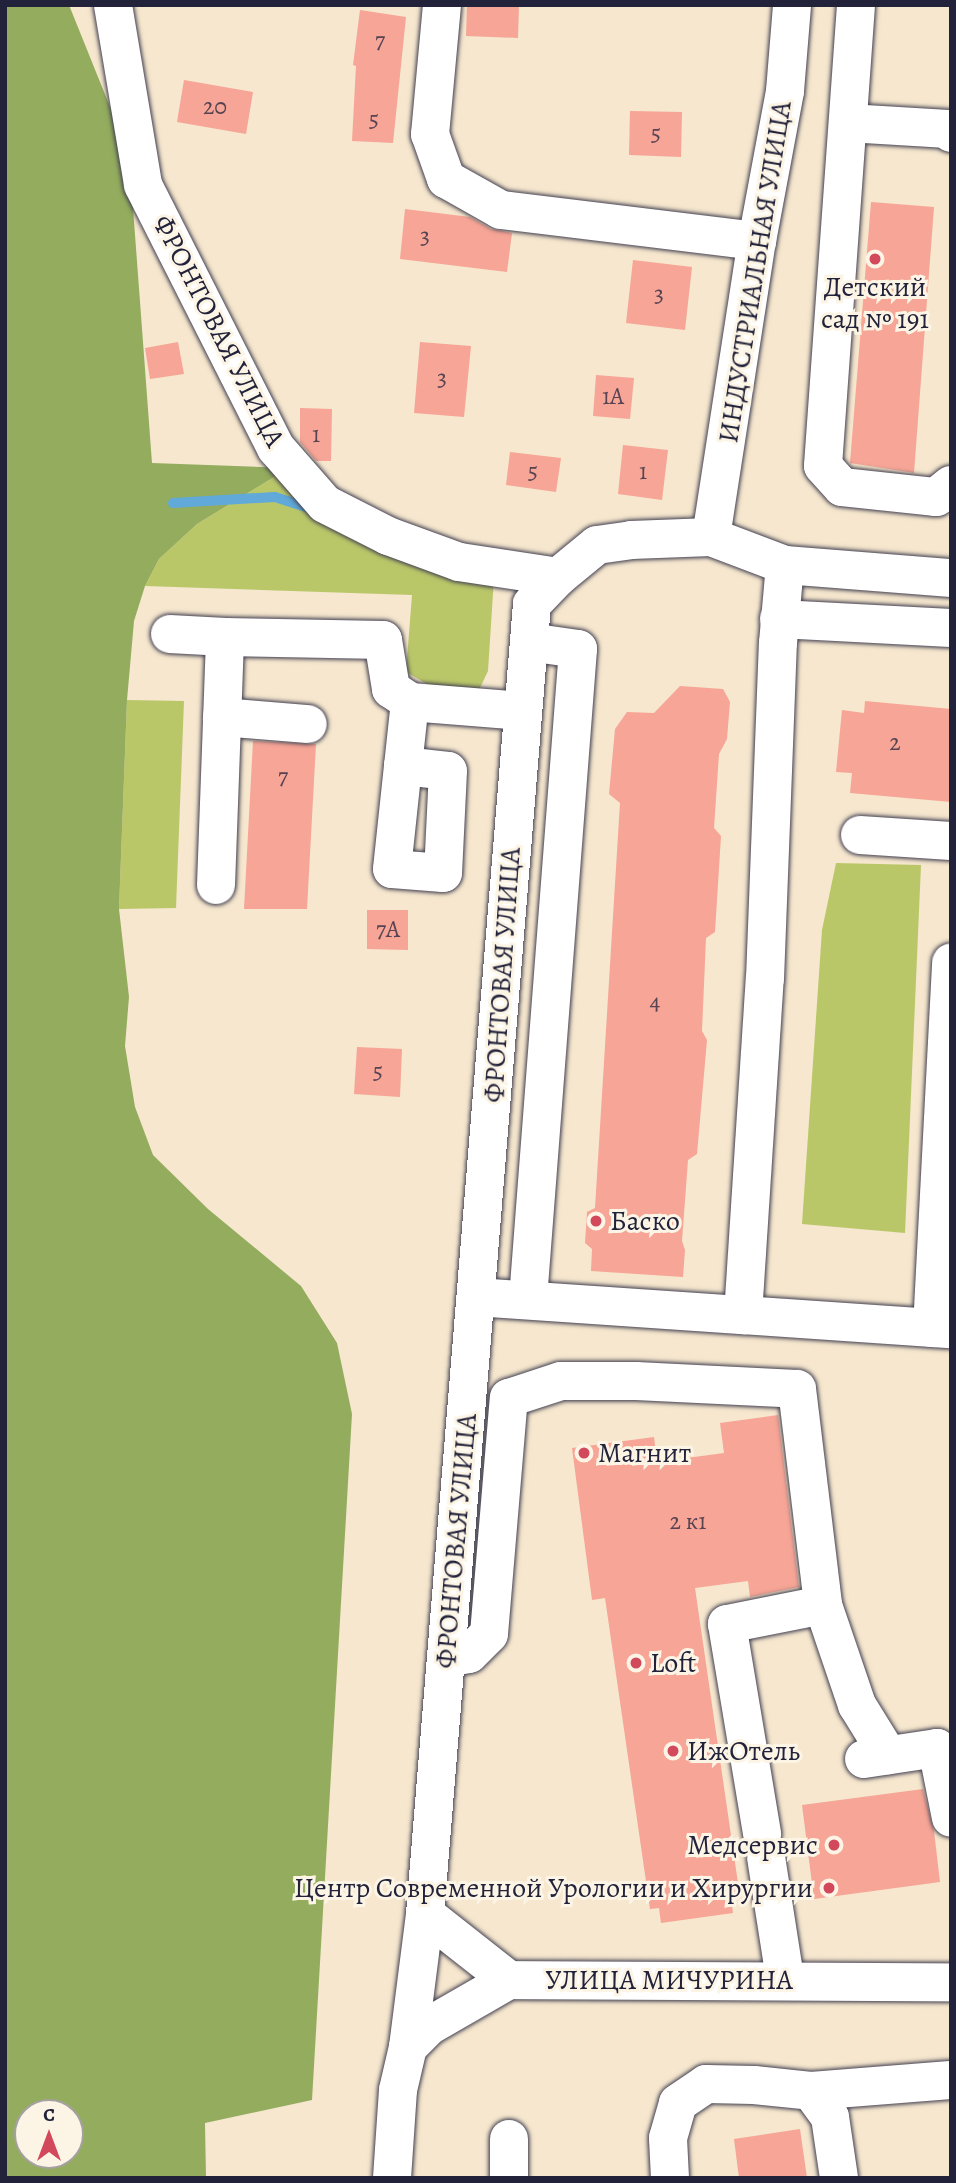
<!DOCTYPE html>
<meta charset="utf-8">
<style>
body{margin:0}
#map{position:relative;width:956px;height:2183px;overflow:hidden;background:#f6e7ce;font-family:Alegreya,serif}
div>[style]{position:absolute}
.green>*{inset:0;background:#bac769}
.forest>*{inset:0;background:#93ac5d}
.stream>*{height:10px;margin:-5px;padding:0 5px;transform-origin:5px;border-radius:5px;background:#61a9d8}
.building>*{inset:0;background:#f6a596}
.roads{filter:drop-shadow(0 0 2px #424051) drop-shadow(0 0 2px #424051)}
.minor>*{height:38px;margin:-19px;padding:0 19px;transform-origin:19px;border-radius:19px;background:#fff}
.dots>*{width:19px;height:19px;translate:-50% -50%;box-sizing:border-box;border:4px solid #fcf5e5;border-radius:50%}
span{translate:-50% -50%;white-space:nowrap;text-align:center;line-height:1.15;-webkit-text-stroke:6px #fcf5e5;paint-order:stroke}
.number-label{font-size:24px;color:#574352}
.number-label span{-webkit-text-stroke-width:0}
.street-label{font-size:28px;color:#22223b}
.poi-label{font-size:28px;color:#22223b}
.left{translate:0 -50%;text-align:left}
.right{translate:-100% -50%;text-align:right}
.frame{position:absolute;inset:0;border:7px solid #22223b;pointer-events:none}
.north{position:absolute;left:14px;top:2099px;width:70px;height:70px;box-sizing:border-box;background:#fcf5e5;border:2px solid #a5a1a1;border-radius:50%;rotate:0deg;font-size:19px;font-weight:700;line-height:28px;text-align:center;color:#22223b}
.north::after{content:'';display:block;margin:auto;width:24px;height:32px;background:#d1495b;clip-path:polygon(50% 0,100% 100%,50% 72%,0 100%)}
</style>
<div id="map">
<div class="green">
<div style="clip-path:polygon(289px 468px,494px 578px,488px 671px,479px 690px,450px 697px,406px 672px,412px 595px,145px 586px,159px 559px,197px 524px)"></div>
<div style="clip-path:polygon(127px 700px,184px 701px,176px 908px,119px 909px)"></div>
<div style="clip-path:polygon(836px 863px,921px 865px,905px 1233px,802px 1224px,822px 930px)"></div>
</div>
<div class="forest">
<div style="clip-path:polygon(evenodd,5px 5px,69px 5px,129px 154px,152px 463px,289px 468px,197px 524px,159px 559px,145px 586px,134px 621px,127px 700px,119px 909px,129px 997px,125px 1046px,135px 1107px,153px 1155px,208px 1209px,301px 1286px,337px 1343px,352px 1414px,312px 2100px,205px 2123px,206px 2178px,5px 2178px,5px 5px,28px 2113px,70px 2113px,70px 2155px,28px 2155px,28px 2113px)"></div>
</div>
<div class="stream">
<div style="left:173px;top:503px;width:102px;rotate:-3.4deg"></div>
<div style="left:275px;top:497px;width:40px;rotate:18deg"></div>
</div>
<div class="building">
<div style="clip-path:polygon(467px 5px,519px 5px,518px 38px,466px 36px)"></div>
<div style="clip-path:polygon(360px 10px,406px 17px,393px 143px,352px 141px,356px 66px,353px 65px)"></div>
<div style="clip-path:polygon(184px 80px,253px 92px,246px 134px,177px 122px)"></div>
<div style="clip-path:polygon(630px 111px,682px 112px,681px 157px,629px 155px)"></div>
<div style="clip-path:polygon(871px 202px,934px 207px,914px 473px,850px 463px)"></div>
<div style="clip-path:polygon(405px 209px,470px 217px,491px 229px,512px 233px,507px 272px,400px 259px)"></div>
<div style="clip-path:polygon(633px 260px,692px 267px,685px 330px,626px 323px)"></div>
<div style="clip-path:polygon(178px 342px,184px 374px,150px 379px,145px 348px)"></div>
<div style="clip-path:polygon(420px 342px,471px 346px,464px 417px,414px 413px)"></div>
<div style="clip-path:polygon(596px 375px,634px 378px,630px 419px,593px 416px)"></div>
<div style="clip-path:polygon(300px 408px,332px 409px,331px 461px,316px 461px,300px 442px)"></div>
<div style="clip-path:polygon(623px 445px,668px 450px,662px 500px,618px 494px)"></div>
<div style="clip-path:polygon(510px 452px,561px 458px,556px 492px,506px 485px)"></div>
<div style="clip-path:polygon(680px 686px,723px 689px,730px 702px,727px 739px,719px 754px,714px 828px,721px 836px,715px 932px,706px 938px,702px 1031px,707px 1040px,697px 1154px,688px 1160px,682px 1241px,685px 1250px,683px 1277px,591px 1271px,592px 1249px,585px 1243px,587px 1212px,595px 1208px,620px 803px,609px 794px,615px 729px,627px 712px,654px 713px)"></div>
<div style="clip-path:polygon(865px 701px,951px 709px,951px 802px,850px 793px,852px 773px,836px 772px,842px 710px,864px 713px)"></div>
<div style="clip-path:polygon(253px 741px,316px 744px,307px 909px,244px 909px)"></div>
<div style="clip-path:polygon(367px 910px,408px 910px,408px 950px,367px 949px)"></div>
<div style="clip-path:polygon(357px 1047px,402px 1049px,400px 1097px,354px 1094px)"></div>
<div style="clip-path:polygon(778px 1415px,799px 1587px,750px 1597px,748px 1581px,695px 1588px,740px 1897px,731px 1899px,733px 1913px,661px 1923px,659px 1908px,650px 1909px,605px 1598px,592px 1600px,572px 1448px,654px 1437px,657px 1462px,724px 1453px,720px 1423px)"></div>
<div style="clip-path:polygon(923px 1789px,934px 1831px,940px 1882px,814px 1899px,802px 1805px)"></div>
<div style="clip-path:polygon(800px 2129px,807px 2178px,739px 2178px,734px 2139px)"></div>
</div>
<div class="roads">
<div class="minor">
<div style="left:113px;top:5px;width:182px;rotate:80.5deg"></div>
<div style="left:143px;top:185px;width:295px;rotate:63.2deg"></div>
<div style="left:276px;top:448px;width:74px;rotate:48.8deg"></div>
<div style="left:325px;top:504px;width:71px;rotate:26.9deg"></div>
<div style="left:388px;top:536px;width:76px;rotate:20.1deg"></div>
<div style="left:459px;top:562px;width:100px;rotate:8.6deg"></div>
<div style="left:442px;top:5px;width:130px;rotate:95.3deg"></div>
<div style="left:430px;top:134px;width:48px;rotate:70.4deg"></div>
<div style="left:446px;top:179px;width:63px;rotate:29.4deg"></div>
<div style="left:501px;top:210px;width:258px;rotate:6.9deg"></div>
<div style="left:856px;top:5px;width:462px;rotate:94.1deg"></div>
<div style="left:823px;top:466px;width:28px;rotate:48deg"></div>
<div style="left:842px;top:487px;width:95px;rotate:6.1deg"></div>
<div style="left:936px;top:497px;width:19px;rotate:-39deg"></div>
<div style="left:848px;top:123px;width:100px;rotate:3.4deg"></div>
<div style="left:948px;top:129px;width:5px;rotate:53deg"></div>
<div style="left:711px;top:537px;width:300px;rotate:-81.2deg"></div>
<div style="left:757px;top:241px;width:153px;rotate:-79.4deg"></div>
<div style="left:785px;top:91px;width:86px;rotate:-85.3deg"></div>
<div style="left:779px;top:619px;width:172px;rotate:3deg"></div>
<div style="left:170px;top:634px;width:55px;rotate:3.1deg"></div>
<div style="left:222px;top:717px;width:86px;rotate:4.7deg"></div>
<div style="left:403px;top:766px;width:45px;rotate:6.3deg"></div>
<div style="left:448px;top:771px;width:102px;rotate:92.8deg"></div>
<div style="left:443px;top:873px;width:51px;rotate:-175.5deg"></div>
<div style="left:392px;top:869px;width:104px;rotate:-83.9deg"></div>
<div style="left:403px;top:766px;width:64px;rotate:-83.8deg"></div>
<div style="left:860px;top:835px;width:91px;rotate:3.8deg"></div>
<div style="left:216px;top:885px;width:248px;rotate:-87.9deg"></div>
<div style="left:225px;top:637px;width:158px;rotate:1.1deg"></div>
<div style="left:383px;top:640px;width:50px;rotate:80.7deg"></div>
<div style="left:391px;top:689px;width:23px;rotate:34deg"></div>
<div style="left:410px;top:702px;width:113px;rotate:4.6deg"></div>
<div style="left:476px;top:1297px;width:268px;rotate:3.9deg"></div>
<div style="left:743px;top:1315px;width:337px;rotate:-86.3deg"></div>
<div style="left:765px;top:979px;width:336px;rotate:-87.8deg"></div>
<div style="left:778px;top:643px;width:78px;rotate:-84.9deg"></div>
<div style="left:528px;top:1299px;width:652px;rotate:-85.6deg"></div>
<div style="left:578px;top:649px;width:49px;rotate:-171.9deg"></div>
<div style="left:743px;top:1315px;width:208px;rotate:3.9deg"></div>
<div style="left:932px;top:1328px;width:366px;rotate:-87deg"></div>
<div style="left:823px;top:1605px;width:106px;rotate:71.2deg"></div>
<div style="left:857px;top:1705px;width:59px;rotate:58.2deg"></div>
<div style="left:446px;top:1658px;width:23px;rotate:-10deg"></div>
<div style="left:469px;top:1654px;width:28px;rotate:-45deg"></div>
<div style="left:489px;top:1634px;width:237px;rotate:-85.2deg"></div>
<div style="left:509px;top:1398px;width:55px;rotate:-18.1deg"></div>
<div style="left:561px;top:1381px;width:75px"></div>
<div style="left:636px;top:1381px;width:161px;rotate:2.8deg"></div>
<div style="left:797px;top:1389px;width:218px;rotate:83.1deg"></div>
<div style="left:823px;top:1605px;width:98px;rotate:168.8deg"></div>
<div style="left:727px;top:1624px;width:213px;rotate:80.5deg"></div>
<div style="left:864px;top:1759px;width:74px;rotate:-8.6deg"></div>
<div style="left:937px;top:1748px;width:71px;rotate:78.7deg"></div>
<div style="left:766px;top:1857px;width:123px;rotate:81.1deg"></div>
<div style="left:425px;top:1914px;width:107px;rotate:38.2deg"></div>
<div style="left:408px;top:2047px;width:30px;rotate:-45deg"></div>
<div style="left:429px;top:2026px;width:92px;rotate:-29.9deg"></div>
<div style="left:509px;top:1980px;width:442px;rotate:0.3deg"></div>
<div style="left:811px;top:2091px;width:140px;rotate:-4.5deg"></div>
<div style="left:392px;top:2178px;width:88px;rotate:-86.1deg"></div>
<div style="left:398px;top:2090px;width:44px;rotate:-76.9deg"></div>
<div style="left:408px;top:2047px;width:134px;rotate:-82.7deg"></div>
<div style="left:425px;top:1914px;width:1314px;rotate:-85.33deg"></div>
<div style="left:532px;top:604px;width:37px;rotate:-46deg"></div>
<div style="left:558px;top:577px;width:50px;rotate:-39.4deg"></div>
<div style="left:597px;top:545px;width:34px;rotate:-8deg"></div>
<div style="left:631px;top:540px;width:80px;rotate:-2.1deg"></div>
<div style="left:711px;top:537px;width:79px;rotate:20.7deg"></div>
<div style="left:785px;top:565px;width:167px;rotate:4.5deg"></div>
<div style="left:509px;top:2178px;width:39px;rotate:-90deg"></div>
<div style="left:670px;top:2178px;width:40px;rotate:-92.9deg"></div>
<div style="left:668px;top:2138px;width:36px;rotate:-74deg"></div>
<div style="left:678px;top:2103px;width:34px;rotate:-34deg"></div>
<div style="left:706px;top:2084px;width:48px;rotate:1.2deg"></div>
<div style="left:754px;top:2085px;width:57px;rotate:6deg"></div>
<div style="left:811px;top:2091px;width:32px;rotate:54deg"></div>
<div style="left:830px;top:2117px;width:62px;rotate:81.6deg"></div>
</div>
</div>
<div class="dots">
<div style="left:875px;top:259px;background:#d1495b"></div>
<div style="left:596px;top:1221px;background:#d1495b"></div>
<div style="left:584px;top:1453px;background:#d1495b"></div>
<div style="left:636px;top:1663px;background:#d1495b"></div>
<div style="left:673px;top:1751px;background:#d1495b"></div>
<div style="left:834px;top:1845px;background:#d1495b"></div>
<div style="left:829px;top:1888px;background:#d1495b"></div>
</div>
<div class="number-label">
<span style="left:380px;top:41px">7</span>
<span style="left:215px;top:107px">20</span>
<span style="left:374px;top:120px">5</span>
<span style="left:656px;top:134px">5</span>
<span style="left:425px;top:237px">3</span>
<span style="left:659px;top:295px">3</span>
<span style="left:442px;top:379px">3</span>
<span style="left:613px;top:397px">1А</span>
<span style="left:316px;top:435px">1</span>
<span style="left:533px;top:472px">5</span>
<span style="left:643px;top:472px">1</span>
<span style="left:895px;top:743px">2</span>
<span style="left:283px;top:777px">7</span>
<span style="left:388px;top:930px">7А</span>
<span style="left:655px;top:1002px">4</span>
<span style="left:378px;top:1072px">5</span>
<span style="left:688px;top:1522px">2 к1</span>
</div>
<div class="street-label">
<span style="left:755px;top:272px;rotate:-81deg">ИНДУСТРИАЛЬНАЯ УЛИЦА</span>
<span style="left:219px;top:331px;rotate:63deg">ФРОНТОВАЯ УЛИЦА</span>
<span style="left:502px;top:975px;rotate:-86deg">ФРОНТОВАЯ УЛИЦА</span>
<span style="left:456px;top:1541px;rotate:-85deg">ФРОНТОВАЯ УЛИЦА</span>
<span style="left:669px;top:1980px">УЛИЦА МИЧУРИНА</span>
</div>
<div class="poi-label">
<span style="left:875px;top:303px">Детский<br>сад № 191</span>
<span class="left" style="left:610px;top:1221px">Баско</span>
<span class="left" style="left:598px;top:1453px">Магнит</span>
<span class="left" style="left:650px;top:1663px">Loft</span>
<span class="left" style="left:687px;top:1751px">ИжОтель</span>
<span class="right" style="left:818px;top:1845px">Медсервис</span>
<span class="right" style="left:813px;top:1888px">Центр Современной Урологии и Хирургии</span>
</div>
<div class="frame"></div>
<div class="north">С</div>
</div>
